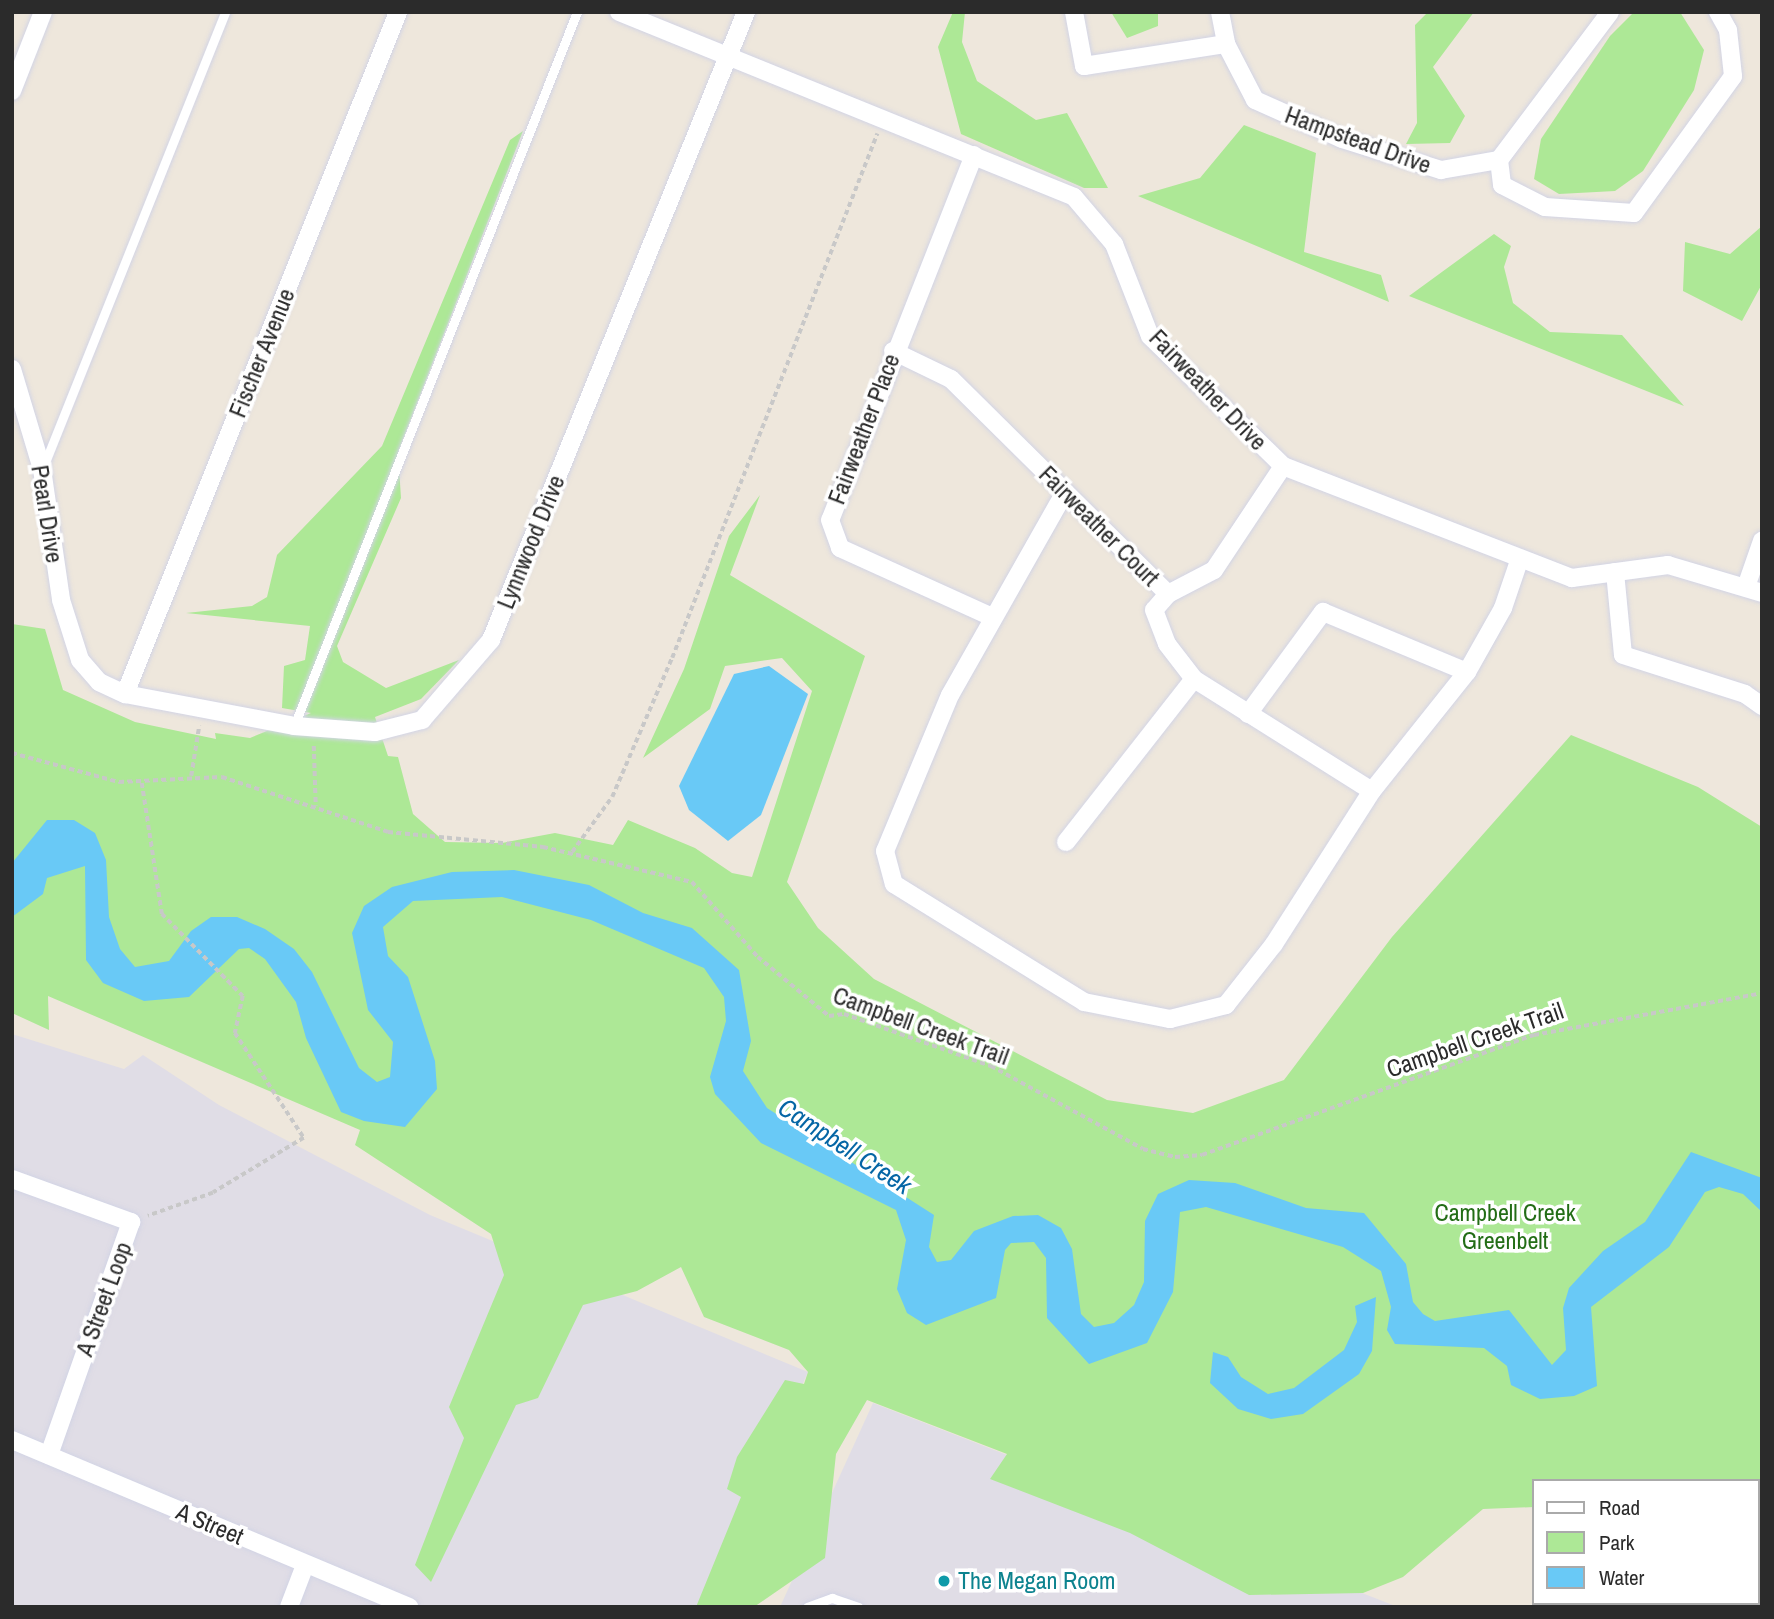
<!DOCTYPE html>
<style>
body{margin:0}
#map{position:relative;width:1774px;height:1619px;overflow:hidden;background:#eee7dc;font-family:"Archivo Narrow",sans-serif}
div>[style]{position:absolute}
.industrial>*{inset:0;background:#e0dde6}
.green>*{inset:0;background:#ade896}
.water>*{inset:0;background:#69c9f6}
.path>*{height:3.5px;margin-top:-1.75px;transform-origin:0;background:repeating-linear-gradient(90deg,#c8c8c8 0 5px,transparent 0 8.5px)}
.roads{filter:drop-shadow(0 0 2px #d2d4e5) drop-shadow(0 0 2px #d2d4e5)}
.service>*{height:9px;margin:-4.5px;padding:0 4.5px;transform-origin:4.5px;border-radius:4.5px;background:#fff}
.minor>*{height:18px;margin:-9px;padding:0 9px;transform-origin:9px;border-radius:9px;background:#fff}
.dots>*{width:19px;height:19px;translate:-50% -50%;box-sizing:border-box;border:4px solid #fff;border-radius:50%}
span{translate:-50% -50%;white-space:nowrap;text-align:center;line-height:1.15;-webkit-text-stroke:7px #fff;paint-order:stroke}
.street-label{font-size:24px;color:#2b2b2b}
.park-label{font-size:24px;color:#236d16}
.culture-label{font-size:24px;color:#0d838f}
.left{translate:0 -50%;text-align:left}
.water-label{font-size:26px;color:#0566a5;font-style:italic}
.frame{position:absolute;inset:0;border:14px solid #2b2b2b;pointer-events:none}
.legend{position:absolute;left:1532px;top:1479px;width:228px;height:126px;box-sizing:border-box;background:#fff;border:2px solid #aaa;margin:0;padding:9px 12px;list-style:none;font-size:21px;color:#2b2b2b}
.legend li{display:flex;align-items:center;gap:14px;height:35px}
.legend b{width:35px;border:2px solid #aaa}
</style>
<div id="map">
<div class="industrial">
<div style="clip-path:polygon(12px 1034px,124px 1069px,143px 1055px,219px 1105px,430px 1215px,808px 1372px,703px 1607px,12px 1607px)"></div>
<div style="clip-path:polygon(873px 1403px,1398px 1607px,780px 1607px)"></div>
</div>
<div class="green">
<div style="clip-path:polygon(953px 12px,965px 12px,962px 42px,977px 81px,1036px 120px,1067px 113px,1108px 188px,1084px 188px,961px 134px,938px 47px)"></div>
<div style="clip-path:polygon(1111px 12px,1158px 12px,1158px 26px,1127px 38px)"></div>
<div style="clip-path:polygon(1428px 12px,1474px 12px,1433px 67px,1465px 116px,1450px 143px,1406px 144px,1417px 123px,1415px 25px)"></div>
<div style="clip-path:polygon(1634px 12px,1680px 12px,1704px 50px,1694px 90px,1643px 171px,1615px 191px,1559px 194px,1534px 179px,1541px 139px,1610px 36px)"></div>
<div style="clip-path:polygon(1244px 125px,1316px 153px,1304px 252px,1381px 275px,1389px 302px,1138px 196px,1200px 178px)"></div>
<div style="clip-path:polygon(523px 131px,398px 452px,401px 498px,337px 646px,343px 662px,386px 688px,459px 660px,421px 699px,375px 717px,388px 756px,398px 757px,413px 814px,445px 842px,502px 843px,555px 833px,613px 845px,628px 820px,695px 848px,732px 873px,752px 877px,812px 691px,782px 658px,725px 666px,710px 709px,643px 758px,684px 669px,729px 536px,760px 495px,730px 575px,865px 656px,787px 882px,818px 928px,874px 979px,1107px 1100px,1193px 1113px,1284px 1080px,1392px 937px,1571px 735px,1698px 787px,1762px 827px,1762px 1502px,1758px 1481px,1534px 1481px,1534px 1507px,1483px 1509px,1403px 1577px,1363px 1593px,1249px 1595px,1130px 1533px,990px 1479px,1007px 1454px,867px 1400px,836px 1454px,825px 1558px,754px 1607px,696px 1607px,741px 1497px,727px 1489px,737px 1457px,785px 1380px,804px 1384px,808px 1372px,789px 1350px,704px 1317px,681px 1267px,637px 1291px,583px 1305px,538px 1398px,516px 1405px,431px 1582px,415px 1565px,464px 1438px,449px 1407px,504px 1275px,491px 1234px,355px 1145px,360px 1130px,48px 996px,49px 1030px,12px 1013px,12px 624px,45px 629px,63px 690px,135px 722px,216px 739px,215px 733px,250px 738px,311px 713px,282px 708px,284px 666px,305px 660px,310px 626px,186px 613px,252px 606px,267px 597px,277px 555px,382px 446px,510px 140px)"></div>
<div style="clip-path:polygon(1762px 226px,1762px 284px,1742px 321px,1683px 291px,1685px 242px,1730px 254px)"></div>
<div style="clip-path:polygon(1494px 234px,1511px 246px,1504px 267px,1513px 303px,1550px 332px,1622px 335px,1684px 406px,1409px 296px)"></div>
</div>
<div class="water">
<div style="clip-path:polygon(769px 666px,808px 694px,761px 815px,728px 841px,689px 810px,679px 786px,734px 674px)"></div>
<div style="clip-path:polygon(47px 820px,74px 820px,95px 833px,106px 860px,109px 917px,120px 949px,135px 967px,169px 961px,191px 931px,211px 917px,237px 917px,265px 929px,294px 949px,312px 972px,359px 1068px,377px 1082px,390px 1077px,393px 1042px,368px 1010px,352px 933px,364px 906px,392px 887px,452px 872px,514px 870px,589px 885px,643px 913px,692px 928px,739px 970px,751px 1041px,743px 1071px,767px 1108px,934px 1215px,929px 1247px,937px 1262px,951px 1260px,974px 1231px,1013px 1216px,1038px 1215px,1061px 1228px,1072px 1249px,1081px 1314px,1094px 1327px,1114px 1323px,1134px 1305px,1144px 1282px,1145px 1221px,1158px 1194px,1189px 1180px,1235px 1183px,1306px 1208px,1364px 1213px,1406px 1264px,1413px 1302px,1423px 1314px,1435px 1321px,1509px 1310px,1552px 1365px,1566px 1350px,1563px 1308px,1569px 1288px,1603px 1251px,1645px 1222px,1691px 1152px,1762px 1178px,1762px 1212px,1743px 1194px,1719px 1187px,1705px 1192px,1669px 1247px,1591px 1307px,1597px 1386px,1574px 1396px,1540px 1399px,1511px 1385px,1507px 1366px,1484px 1348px,1395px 1344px,1387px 1330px,1391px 1307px,1381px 1271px,1343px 1247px,1206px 1207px,1180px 1212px,1173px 1292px,1147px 1343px,1089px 1364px,1047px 1318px,1046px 1258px,1034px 1242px,1011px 1243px,1005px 1250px,996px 1298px,926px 1325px,907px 1313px,897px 1289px,906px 1240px,896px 1210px,761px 1143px,715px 1094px,710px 1077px,726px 1021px,724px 997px,704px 968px,591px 920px,502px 897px,413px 901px,383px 927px,388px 956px,408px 977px,435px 1061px,437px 1089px,405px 1127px,364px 1121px,341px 1112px,306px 1038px,296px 1002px,265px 959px,249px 948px,239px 949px,189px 997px,144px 1001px,103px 983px,86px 960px,85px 866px,47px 878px,43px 894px,12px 917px,12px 863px)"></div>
<div style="clip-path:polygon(1376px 1297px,1372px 1351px,1359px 1374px,1303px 1414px,1271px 1419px,1238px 1409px,1210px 1383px,1213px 1352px,1228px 1357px,1241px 1377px,1268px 1394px,1294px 1388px,1344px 1350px,1357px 1322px,1355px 1306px)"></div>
</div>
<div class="path">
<div style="left:314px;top:746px;width:60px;rotate:88.1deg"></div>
<div style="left:12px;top:753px;width:111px;rotate:15.2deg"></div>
<div style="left:119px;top:782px;width:103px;rotate:-2.8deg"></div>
<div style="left:222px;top:777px;width:175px;rotate:18.3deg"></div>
<div style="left:388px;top:832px;width:156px;rotate:5.5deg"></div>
<div style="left:543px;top:847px;width:153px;rotate:13.2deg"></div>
<div style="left:692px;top:882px;width:100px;rotate:48.7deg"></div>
<div style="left:758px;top:957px;width:92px;rotate:39.7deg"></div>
<div style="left:829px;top:1016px;width:15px;rotate:-8deg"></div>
<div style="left:844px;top:1014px;width:156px;rotate:19.5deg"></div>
<div style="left:991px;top:1066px;width:173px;rotate:28.6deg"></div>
<div style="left:1143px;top:1149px;width:33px;rotate:14deg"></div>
<div style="left:1175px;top:1157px;width:27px;rotate:-4deg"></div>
<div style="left:1202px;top:1155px;width:353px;rotate:-19.9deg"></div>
<div style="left:1534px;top:1035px;width:232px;rotate:-10.4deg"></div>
<div style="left:191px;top:776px;width:51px;rotate:-80.9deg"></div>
<div style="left:142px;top:783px;width:133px;rotate:81.3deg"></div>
<div style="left:162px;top:914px;width:115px;rotate:45.4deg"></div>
<div style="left:243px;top:996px;width:38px;rotate:102deg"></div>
<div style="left:235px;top:1033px;width:126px;rotate:56.7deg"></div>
<div style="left:304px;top:1138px;width:106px;rotate:148.9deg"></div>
<div style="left:213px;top:1193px;width:69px;rotate:160.5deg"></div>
<div style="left:572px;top:852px;width:68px;rotate:-54deg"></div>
<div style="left:612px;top:797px;width:151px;rotate:-66.7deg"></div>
<div style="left:672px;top:658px;width:563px;rotate:-68.63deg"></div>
</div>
<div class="roads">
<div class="service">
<div style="left:44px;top:465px;width:488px;rotate:-68.2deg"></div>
<div style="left:294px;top:726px;width:768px;rotate:-68.38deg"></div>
<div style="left:807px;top:1607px;width:27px;rotate:-20deg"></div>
<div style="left:832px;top:1598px;width:28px;rotate:19deg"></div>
</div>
<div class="minor">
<div style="left:619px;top:12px;width:491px;rotate:22.1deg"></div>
<div style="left:1074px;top:197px;width:62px;rotate:49.6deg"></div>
<div style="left:1114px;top:244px;width:99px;rotate:68.6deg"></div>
<div style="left:1150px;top:336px;width:186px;rotate:44.3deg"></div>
<div style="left:1283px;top:466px;width:310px;rotate:21.2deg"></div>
<div style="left:1572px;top:578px;width:97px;rotate:-7.7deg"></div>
<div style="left:1668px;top:565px;width:98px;rotate:16.6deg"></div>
<div style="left:1074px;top:12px;width:55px;rotate:79.5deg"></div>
<div style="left:1084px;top:66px;width:144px;rotate:-8.8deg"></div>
<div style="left:1220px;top:12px;width:33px;rotate:79deg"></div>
<div style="left:1226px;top:44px;width:63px;rotate:62.6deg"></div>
<div style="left:1255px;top:100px;width:95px;rotate:24.1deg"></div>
<div style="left:1342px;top:139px;width:104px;rotate:17.4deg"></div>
<div style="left:1441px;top:170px;width:59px;rotate:-9.8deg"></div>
<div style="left:1499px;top:160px;width:185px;rotate:-53.1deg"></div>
<div style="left:12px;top:91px;width:85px;rotate:-68.6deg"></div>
<div style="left:974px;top:155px;width:392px;rotate:111.5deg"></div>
<div style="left:830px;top:520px;width:30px;rotate:70deg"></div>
<div style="left:840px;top:548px;width:167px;rotate:24.4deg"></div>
<div style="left:1499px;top:160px;width:25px;rotate:83deg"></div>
<div style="left:1502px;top:185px;width:48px;rotate:27.1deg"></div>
<div style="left:1545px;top:207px;width:89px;rotate:3.9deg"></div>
<div style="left:1634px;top:213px;width:169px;rotate:-54.1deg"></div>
<div style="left:1733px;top:76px;width:46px;rotate:-96.2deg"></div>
<div style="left:1728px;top:30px;width:21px;rotate:-119deg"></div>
<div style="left:893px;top:351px;width:64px;rotate:25.8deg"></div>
<div style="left:951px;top:379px;width:305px;rotate:44.7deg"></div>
<div style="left:1168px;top:594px;width:52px;rotate:-27.6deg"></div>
<div style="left:1214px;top:570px;width:125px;rotate:-56.4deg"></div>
<div style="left:12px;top:369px;width:104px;rotate:73.3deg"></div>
<div style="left:42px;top:469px;width:132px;rotate:81.7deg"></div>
<div style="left:61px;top:600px;width:63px;rotate:72.4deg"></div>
<div style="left:80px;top:660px;width:29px;rotate:49deg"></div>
<div style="left:99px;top:682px;width:29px;rotate:25deg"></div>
<div style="left:125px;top:694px;width:172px;rotate:10.7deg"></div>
<div style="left:294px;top:726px;width:81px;rotate:4.2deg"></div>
<div style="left:375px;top:732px;width:49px;rotate:-14.3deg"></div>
<div style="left:422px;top:720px;width:106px;rotate:-49.2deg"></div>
<div style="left:491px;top:640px;width:678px;rotate:-67.9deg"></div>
<div style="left:1065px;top:492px;width:233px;rotate:119.5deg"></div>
<div style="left:950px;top:695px;width:169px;rotate:112.6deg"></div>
<div style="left:885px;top:851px;width:34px;rotate:75deg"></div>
<div style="left:894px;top:884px;width:224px;rotate:31.8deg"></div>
<div style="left:1084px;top:1002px;width:88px;rotate:11.2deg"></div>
<div style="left:1170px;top:1019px;width:58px;rotate:-14deg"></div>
<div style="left:1226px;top:1005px;width:78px;rotate:-51.8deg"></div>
<div style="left:1274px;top:944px;width:182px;rotate:-57.4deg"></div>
<div style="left:1372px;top:791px;width:152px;rotate:-51.4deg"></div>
<div style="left:1467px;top:672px;width:73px;rotate:-60.6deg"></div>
<div style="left:1503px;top:608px;width:50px;rotate:-71.2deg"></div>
<div style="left:1615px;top:572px;width:83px;rotate:84.5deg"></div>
<div style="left:1623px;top:655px;width:128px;rotate:17.7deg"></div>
<div style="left:1745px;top:694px;width:21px;rotate:35deg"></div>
<div style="left:1747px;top:584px;width:46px;rotate:-70.8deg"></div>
<div style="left:1168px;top:594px;width:21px;rotate:131deg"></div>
<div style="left:1154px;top:610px;width:36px;rotate:69deg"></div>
<div style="left:1167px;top:644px;width:44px;rotate:52.4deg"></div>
<div style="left:1194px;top:679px;width:210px;rotate:32.2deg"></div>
<div style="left:125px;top:694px;width:735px;rotate:-68.18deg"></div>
<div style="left:1248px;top:714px;width:127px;rotate:-53.7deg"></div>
<div style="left:1323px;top:612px;width:156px;rotate:22.6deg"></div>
<div style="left:1066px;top:842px;width:207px;rotate:-51.9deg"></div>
<div style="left:12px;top:1179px;width:127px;rotate:19.9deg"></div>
<div style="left:131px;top:1222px;width:247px;rotate:109.4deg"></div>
<div style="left:12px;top:1440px;width:431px;rotate:22.8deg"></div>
<div style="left:289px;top:1607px;width:45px;rotate:-69.1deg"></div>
</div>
</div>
<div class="dots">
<div style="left:944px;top:1581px;background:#0f9aa8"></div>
</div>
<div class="street-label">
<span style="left:1358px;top:140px;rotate:20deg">Hampstead Drive</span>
<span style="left:262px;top:353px;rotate:-68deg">Fischer Avenue</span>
<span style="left:1208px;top:390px;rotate:46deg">Fairweather Drive</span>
<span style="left:864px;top:429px;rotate:-69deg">Fairweather Place</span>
<span style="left:47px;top:514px;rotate:81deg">Pearl Drive</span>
<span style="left:1099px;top:526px;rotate:45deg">Fairweather Court</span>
<span style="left:531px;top:542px;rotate:-68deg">Lynnwood Drive</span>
<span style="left:921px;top:1026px;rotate:20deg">Campbell Creek Trail</span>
<span style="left:1475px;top:1040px;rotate:-19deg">Campbell Creek Trail</span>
<span style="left:104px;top:1299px;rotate:-70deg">A Street Loop</span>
<span style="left:210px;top:1524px;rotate:23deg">A Street</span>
</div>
<div class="park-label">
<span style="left:1505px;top:1227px">Campbell Creek<br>Greenbelt</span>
</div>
<div class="culture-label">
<span class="left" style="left:958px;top:1581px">The Megan Room</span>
</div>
<div class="water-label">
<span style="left:845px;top:1146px;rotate:33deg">Campbell Creek</span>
</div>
<div class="frame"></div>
<ul class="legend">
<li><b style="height:9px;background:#fff"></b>Road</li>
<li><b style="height:19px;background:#ade896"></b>Park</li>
<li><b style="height:19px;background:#69c9f6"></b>Water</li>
</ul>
</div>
